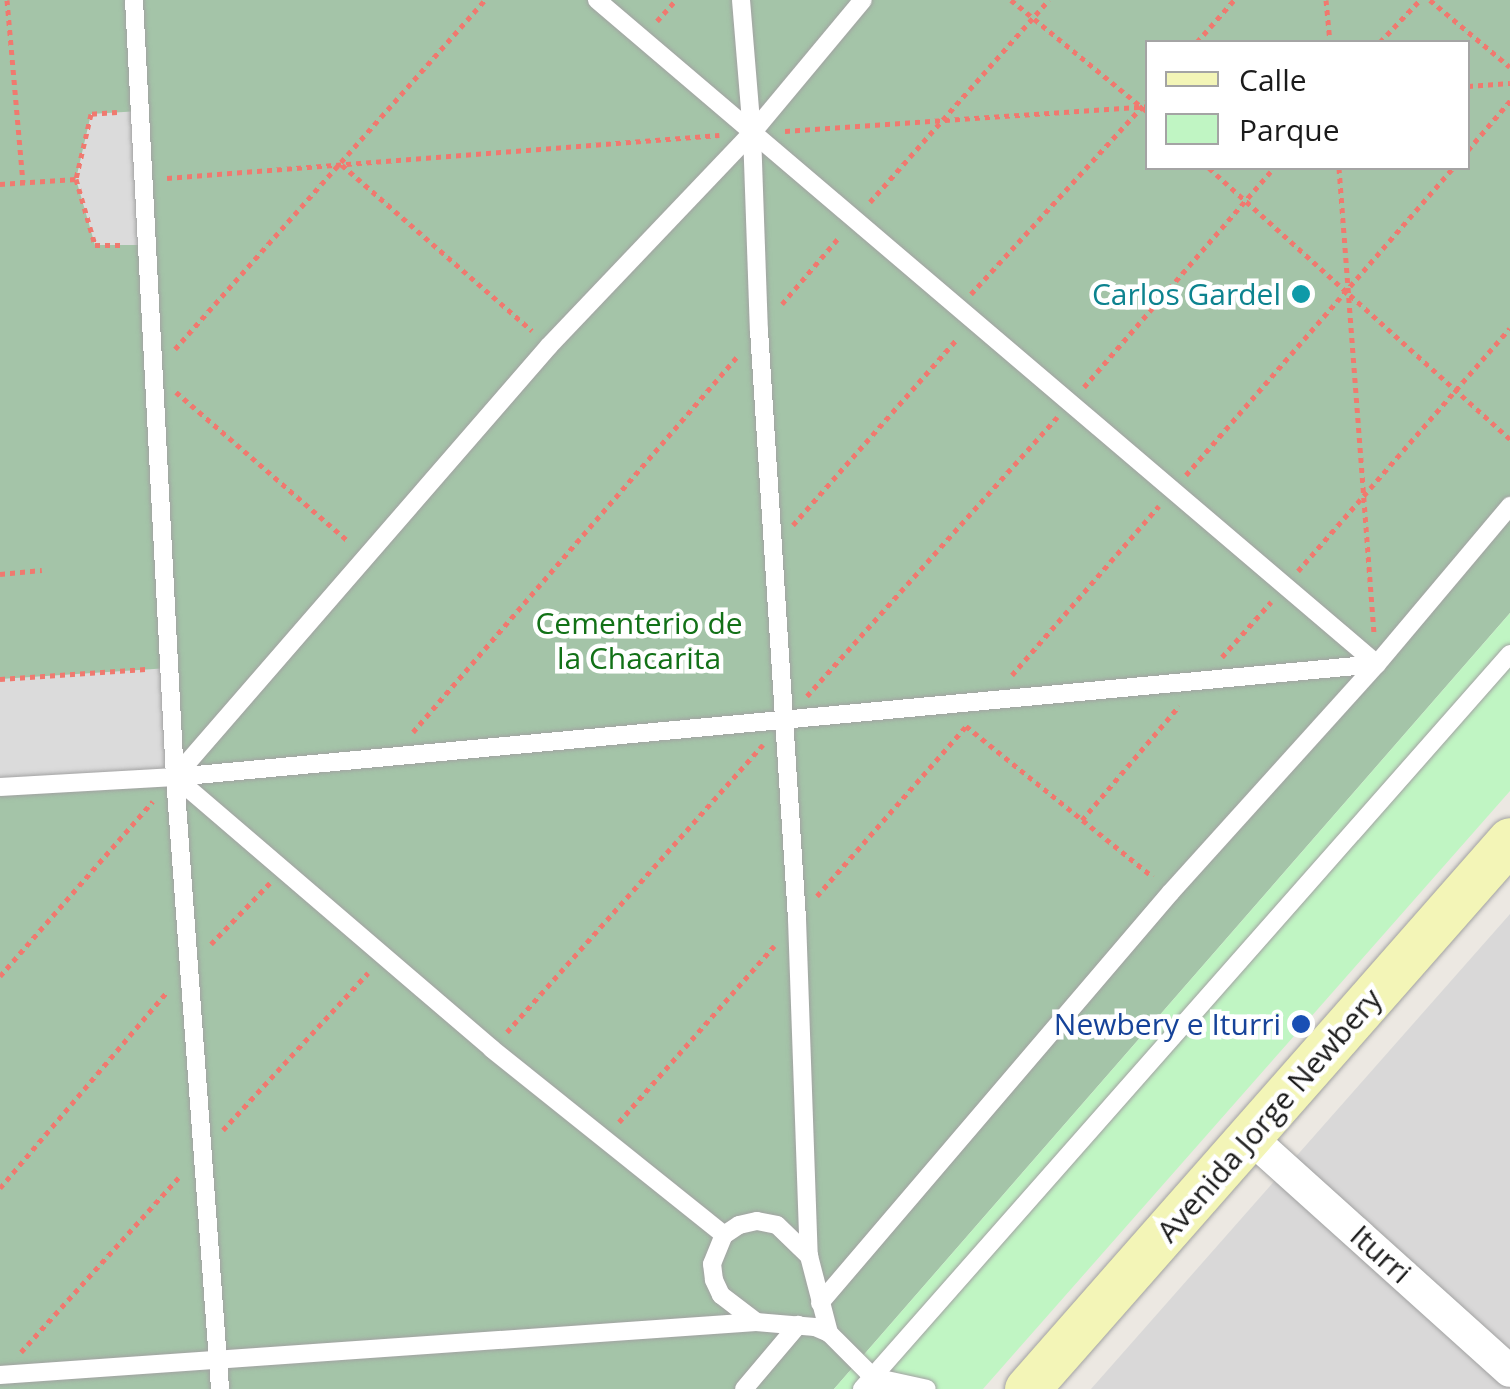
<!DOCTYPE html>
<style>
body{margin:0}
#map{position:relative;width:1510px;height:1389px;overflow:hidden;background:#ece8e2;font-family:"Open Sans",sans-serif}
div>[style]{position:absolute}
.residential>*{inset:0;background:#d9d8d8}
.cemetery>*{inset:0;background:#a4c4a8}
.park>*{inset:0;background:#c0f5c3}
.parking>*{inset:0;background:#dbdbdb}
.path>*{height:5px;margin-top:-2.5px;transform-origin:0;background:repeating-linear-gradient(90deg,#f0796f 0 5px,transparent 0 10px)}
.roads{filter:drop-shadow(0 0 2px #a2a2a2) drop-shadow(0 0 2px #a2a2a2)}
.lane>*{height:18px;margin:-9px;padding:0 9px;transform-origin:9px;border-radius:9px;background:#fff}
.street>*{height:32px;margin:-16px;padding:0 16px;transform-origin:16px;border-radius:16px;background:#fff}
.secondary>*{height:45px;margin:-22.5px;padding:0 22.5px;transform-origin:22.5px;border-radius:22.5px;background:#f3f5b7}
.dots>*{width:28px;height:28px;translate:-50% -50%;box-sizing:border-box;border:5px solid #fff;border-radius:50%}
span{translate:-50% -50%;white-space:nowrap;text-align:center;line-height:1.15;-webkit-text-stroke:9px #fff;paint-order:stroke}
.culture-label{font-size:30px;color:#0d838f}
.right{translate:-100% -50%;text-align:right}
.park-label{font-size:30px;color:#127117}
.transit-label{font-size:30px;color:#164399}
.street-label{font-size:30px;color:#1b1b1b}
.legend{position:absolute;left:1145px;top:40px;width:325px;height:130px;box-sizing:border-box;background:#fff;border:2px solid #a4a4a4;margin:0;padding:12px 18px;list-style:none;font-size:30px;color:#1b1b1b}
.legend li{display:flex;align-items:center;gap:20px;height:50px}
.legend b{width:50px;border:2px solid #a4a4a4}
</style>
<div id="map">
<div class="residential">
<div style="clip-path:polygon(1510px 914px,1510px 1389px,1091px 1389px)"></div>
</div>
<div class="cemetery">
<div style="clip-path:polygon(evenodd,0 0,1510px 0,1510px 613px,834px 1389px,0 1389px,0 0,1148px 42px,1468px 42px,1468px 168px,1148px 168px,1148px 42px)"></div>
</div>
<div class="park">
<div style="clip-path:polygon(1510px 613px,1510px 791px,983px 1389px,834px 1389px)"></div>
</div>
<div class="parking">
<div style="clip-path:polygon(140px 111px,147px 245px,95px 245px,76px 179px,91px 114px)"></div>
<div style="clip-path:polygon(169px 668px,175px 777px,0 787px,0 679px)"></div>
</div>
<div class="path">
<div style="left:7px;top:0;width:183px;rotate:85deg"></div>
<div style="left:1011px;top:0;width:177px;rotate:39.3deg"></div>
<div style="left:1326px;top:0;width:42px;rotate:84.6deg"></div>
<div style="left:1430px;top:0;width:104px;rotate:39.9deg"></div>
<div style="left:657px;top:21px;width:28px;rotate:-48deg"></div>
<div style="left:1197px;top:42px;width:56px;rotate:-48.6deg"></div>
<div style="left:1380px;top:42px;width:58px;rotate:-46.4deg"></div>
<div style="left:1468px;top:86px;width:42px;rotate:-4.1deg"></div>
<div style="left:117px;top:112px;width:26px;rotate:176deg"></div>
<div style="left:91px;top:114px;width:67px;rotate:103deg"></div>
<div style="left:76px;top:179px;width:69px;rotate:73.9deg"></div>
<div style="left:95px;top:245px;width:29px"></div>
<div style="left:785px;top:131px;width:364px;rotate:-3.9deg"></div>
<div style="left:1468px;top:150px;width:65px;rotate:-49.4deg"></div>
<div style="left:342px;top:165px;width:252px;rotate:41.1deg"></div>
<div style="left:1209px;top:168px;width:405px;rotate:42deg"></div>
<div style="left:1339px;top:168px;width:466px;rotate:85.7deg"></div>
<div style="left:167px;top:178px;width:554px;rotate:-4.45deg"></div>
<div style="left:0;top:184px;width:76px;rotate:-3.8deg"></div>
<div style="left:870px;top:202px;width:270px;rotate:-48.5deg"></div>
<div style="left:971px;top:294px;width:263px;rotate:-47.6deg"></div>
<div style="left:782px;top:304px;width:89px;rotate:-49.5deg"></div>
<div style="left:175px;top:349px;width:467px;rotate:-48.4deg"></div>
<div style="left:1084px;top:387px;width:290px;rotate:-49.1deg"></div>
<div style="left:176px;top:392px;width:229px;rotate:40.9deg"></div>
<div style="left:1186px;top:475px;width:407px;rotate:-49deg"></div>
<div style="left:793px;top:525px;width:249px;rotate:-48.6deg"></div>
<div style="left:1298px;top:571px;width:322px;rotate:-48.9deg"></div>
<div style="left:0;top:574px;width:42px;rotate:-5.4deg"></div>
<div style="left:1222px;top:657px;width:74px;rotate:-48.3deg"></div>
<div style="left:1012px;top:675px;width:224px;rotate:-49deg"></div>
<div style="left:0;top:679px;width:146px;rotate:-3.9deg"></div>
<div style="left:807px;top:696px;width:375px;rotate:-48.1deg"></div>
<div style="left:966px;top:726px;width:240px;rotate:38.9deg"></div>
<div style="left:413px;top:732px;width:499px;rotate:-49.2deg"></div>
<div style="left:1082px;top:820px;width:150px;rotate:-49.6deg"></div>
<div style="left:817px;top:896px;width:229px;rotate:-48.7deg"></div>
<div style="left:211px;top:944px;width:85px;rotate:-46deg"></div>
<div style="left:0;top:976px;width:232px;rotate:-48.8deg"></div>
<div style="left:507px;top:1032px;width:385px;rotate:-48.3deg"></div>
<div style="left:619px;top:1122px;width:235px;rotate:-48.6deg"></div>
<div style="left:223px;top:1130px;width:214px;rotate:-47.3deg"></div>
<div style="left:0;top:1188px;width:257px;rotate:-49.6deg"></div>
<div style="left:21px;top:1352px;width:239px;rotate:-47.9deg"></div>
</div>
<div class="roads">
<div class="lane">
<div style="left:134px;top:0;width:778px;rotate:86.98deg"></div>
<div style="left:175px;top:777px;width:614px;rotate:85.79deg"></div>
<div style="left:597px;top:0;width:1024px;rotate:40.41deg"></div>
<div style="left:741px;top:0;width:133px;rotate:85.3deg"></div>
<div style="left:752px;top:133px;width:197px;rotate:88deg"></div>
<div style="left:759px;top:330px;width:590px;rotate:86.31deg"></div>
<div style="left:797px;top:919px;width:337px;rotate:88deg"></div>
<div style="left:809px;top:1256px;width:80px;rotate:75.4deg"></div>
<div style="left:175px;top:777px;width:571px;rotate:-49.05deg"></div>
<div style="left:549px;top:346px;width:294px;rotate:-46.4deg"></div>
<div style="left:752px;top:133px;width:173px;rotate:-50.2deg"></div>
<div style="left:175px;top:777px;width:418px;rotate:40.6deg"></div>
<div style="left:492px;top:1049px;width:297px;rotate:38.7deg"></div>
<div style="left:0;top:787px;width:175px;rotate:-3.3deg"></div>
<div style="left:175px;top:777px;width:1207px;rotate:-5.37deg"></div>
<div style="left:820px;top:1303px;width:540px;rotate:-49.5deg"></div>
<div style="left:1171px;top:892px;width:307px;rotate:-47.9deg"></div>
<div style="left:1377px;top:664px;width:207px;rotate:-49.9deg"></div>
<div style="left:755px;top:1321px;width:43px;rotate:-142.6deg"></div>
<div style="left:721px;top:1295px;width:17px;rotate:-115deg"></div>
<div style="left:714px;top:1280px;width:16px;rotate:-97deg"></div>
<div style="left:712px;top:1264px;width:31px;rotate:-68deg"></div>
<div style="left:724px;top:1235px;width:18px;rotate:-34deg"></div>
<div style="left:739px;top:1225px;width:18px;rotate:-13deg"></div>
<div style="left:757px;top:1221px;width:20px;rotate:11deg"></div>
<div style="left:777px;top:1225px;width:45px;rotate:44.1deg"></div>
<div style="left:0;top:1375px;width:758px;rotate:-4.01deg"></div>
<div style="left:756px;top:1322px;width:59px;rotate:4.8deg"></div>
<div style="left:815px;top:1327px;width:15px;rotate:23deg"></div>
<div style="left:829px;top:1333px;width:62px;rotate:45deg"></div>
<div style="left:873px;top:1377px;width:13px;rotate:63deg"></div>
<div style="left:873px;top:1377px;width:55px;rotate:12.5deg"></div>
<div style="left:744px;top:1389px;width:84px;rotate:-49.8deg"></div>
<div style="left:862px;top:1389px;width:980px;rotate:-48.6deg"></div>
</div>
<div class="street">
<div style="left:1251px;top:1138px;width:348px;rotate:42deg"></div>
</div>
<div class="secondary">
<div style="left:1027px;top:1389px;width:731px;rotate:-48.66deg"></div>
</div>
</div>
<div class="dots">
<div style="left:1301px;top:294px;background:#0f9aa8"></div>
<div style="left:1301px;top:1024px;background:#1a4fb4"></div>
</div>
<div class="culture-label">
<span class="right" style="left:1281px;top:294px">Carlos Gardel</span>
</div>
<div class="park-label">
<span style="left:639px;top:640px">Cementerio de<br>la Chacarita</span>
</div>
<div class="transit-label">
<span class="right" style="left:1281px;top:1024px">Newbery e Iturri</span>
</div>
<div class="street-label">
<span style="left:1269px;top:1115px;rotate:-49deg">Avenida Jorge Newbery</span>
<span style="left:1381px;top:1254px;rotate:42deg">Iturri</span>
</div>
<ul class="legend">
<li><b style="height:12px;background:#f3f5b7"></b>Calle</li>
<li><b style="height:28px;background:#c0f5c3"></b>Parque</li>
</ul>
</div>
